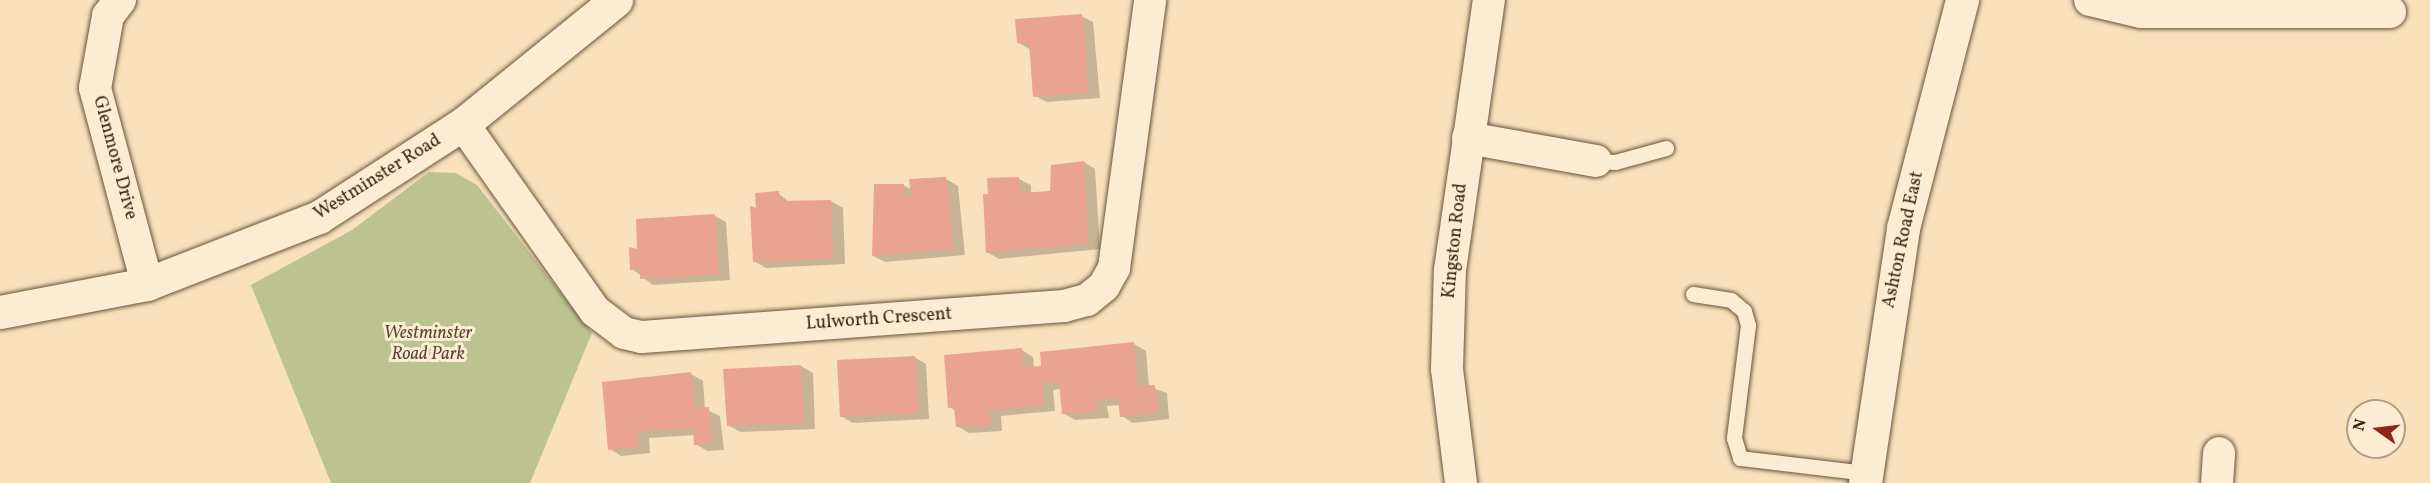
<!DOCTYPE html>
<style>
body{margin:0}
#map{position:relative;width:2430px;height:483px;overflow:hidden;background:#f9e2bb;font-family:Vollkorn,serif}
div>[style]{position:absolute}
.green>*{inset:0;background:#bcc391}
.shadow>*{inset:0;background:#0003}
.building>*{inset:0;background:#e9a38f}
.roads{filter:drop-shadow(0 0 2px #69543d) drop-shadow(0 0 2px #69543d)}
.service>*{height:15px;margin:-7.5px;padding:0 7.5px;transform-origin:7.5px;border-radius:7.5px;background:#fbecd3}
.minor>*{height:32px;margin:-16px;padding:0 16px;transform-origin:16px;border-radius:16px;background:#fbecd3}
.tertiary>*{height:33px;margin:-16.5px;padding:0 16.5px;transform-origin:16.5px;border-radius:16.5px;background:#fbecd3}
span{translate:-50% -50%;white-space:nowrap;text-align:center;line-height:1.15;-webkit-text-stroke:6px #fbecd3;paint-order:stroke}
.street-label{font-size:18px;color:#392413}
.park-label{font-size:18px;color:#5a4c32;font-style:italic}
.north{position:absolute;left:2346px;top:399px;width:60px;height:60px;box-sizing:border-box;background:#fbecd3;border:2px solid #ad9c86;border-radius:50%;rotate:284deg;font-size:16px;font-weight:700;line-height:24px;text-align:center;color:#392413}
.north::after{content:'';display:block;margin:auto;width:21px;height:27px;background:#8f2418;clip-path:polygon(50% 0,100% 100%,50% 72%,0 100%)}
</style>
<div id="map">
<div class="green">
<div style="clip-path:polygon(429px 172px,456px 173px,477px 185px,592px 333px,530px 483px,331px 483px,251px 285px,352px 230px)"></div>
</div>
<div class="shadow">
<div style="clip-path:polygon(1081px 16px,1093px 22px,1100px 98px,1047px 102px,1035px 96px,1031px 50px,1019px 43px)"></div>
<div style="clip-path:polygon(1084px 162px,1095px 169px,1100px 249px,999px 259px,987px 252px,1019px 179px,1031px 185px,1031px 194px,1052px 192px)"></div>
<div style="clip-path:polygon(946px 179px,958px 186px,965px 255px,885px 262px,873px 256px,903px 185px,912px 190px)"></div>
<div style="clip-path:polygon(778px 193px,790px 203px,831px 201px,843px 208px,845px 264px,766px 268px,754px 261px,757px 210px)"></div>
<div style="clip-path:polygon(715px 216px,726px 222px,730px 280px,653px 285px,632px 269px,639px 251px)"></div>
<div style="clip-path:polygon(1134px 344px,1146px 351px,1149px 387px,1167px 393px,1169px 419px,1133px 423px,1122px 416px,1120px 405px,1107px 406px,1109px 418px,1075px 420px,1063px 413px,1061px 389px,1053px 390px,1055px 411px,1001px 416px,1002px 431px,969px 433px,957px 426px,956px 411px,949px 407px,1022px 350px,1033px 357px,1034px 368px)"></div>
<div style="clip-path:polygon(914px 357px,926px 364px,929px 419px,853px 423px,841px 416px)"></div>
<div style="clip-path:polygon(801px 366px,813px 373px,815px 429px,741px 432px,729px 426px)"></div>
<div style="clip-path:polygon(691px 374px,703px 381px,705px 409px,720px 416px,724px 450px,707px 451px,696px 444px,695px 435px,649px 438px,650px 453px,621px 456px,610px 449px)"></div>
</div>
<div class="building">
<div style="clip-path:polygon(1082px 14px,1089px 92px,1033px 97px,1029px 43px,1017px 43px,1015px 19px)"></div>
<div style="clip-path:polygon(1084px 161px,1089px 243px,986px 253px,983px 194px,988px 194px,987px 178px,1019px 177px,1020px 193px,1050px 191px,1051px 165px)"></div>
<div style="clip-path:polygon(946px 177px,954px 249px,872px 256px,874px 184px,904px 184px,904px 196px,911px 196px,909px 179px)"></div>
<div style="clip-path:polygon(779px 191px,779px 201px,831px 200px,833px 258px,753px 262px,750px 206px,756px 208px,755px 193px)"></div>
<div style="clip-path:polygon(715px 214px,719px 274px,640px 279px,640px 269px,630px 270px,629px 247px,637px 249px,636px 219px)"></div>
<div style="clip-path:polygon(1134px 342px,1138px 386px,1155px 385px,1158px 413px,1120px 417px,1118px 398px,1096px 400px,1098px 412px,1062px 414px,1059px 382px,1042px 384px,1044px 405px,990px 410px,991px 425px,956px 427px,954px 407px,948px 408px,944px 355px,1022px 348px,1024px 367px,1041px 366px,1040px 352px)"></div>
<div style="clip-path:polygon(915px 356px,918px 413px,840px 417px,837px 360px)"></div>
<div style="clip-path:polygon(801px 365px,804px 423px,727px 426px,723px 369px)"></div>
<div style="clip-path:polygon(691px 372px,694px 408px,709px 407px,712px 444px,694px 445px,693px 428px,653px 430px,638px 432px,639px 447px,608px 450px,602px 382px)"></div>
</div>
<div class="roads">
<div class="service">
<div style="left:1596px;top:161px;width:19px;rotate:3deg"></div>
<div style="left:1615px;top:162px;width:53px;rotate:-15.4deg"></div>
<div style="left:1693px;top:294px;width:38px;rotate:9deg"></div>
<div style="left:1731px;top:300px;width:17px;rotate:40deg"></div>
<div style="left:1744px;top:311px;width:15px;rotate:74deg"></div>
<div style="left:1748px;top:325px;width:114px;rotate:97.1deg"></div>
<div style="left:1734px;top:438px;width:21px;rotate:73deg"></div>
<div style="left:1740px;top:458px;width:127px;rotate:6.8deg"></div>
</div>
<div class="minor">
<div style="left:120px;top:0;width:20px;rotate:127deg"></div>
<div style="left:108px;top:16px;width:73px;rotate:100.2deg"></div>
<div style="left:95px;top:88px;width:203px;rotate:75.1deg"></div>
<div style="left:2090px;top:0;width:52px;rotate:13.2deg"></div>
<div style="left:2141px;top:12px;width:249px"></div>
<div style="left:463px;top:124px;width:229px;rotate:54.8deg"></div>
<div style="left:595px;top:311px;width:36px;rotate:37deg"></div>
<div style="left:624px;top:333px;width:18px;rotate:13deg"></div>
<div style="left:642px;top:337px;width:423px;rotate:-4.2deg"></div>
<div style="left:1064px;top:306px;width:24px;rotate:-15deg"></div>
<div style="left:1087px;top:300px;width:22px;rotate:-39deg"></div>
<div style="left:1104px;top:286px;width:21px;rotate:-61deg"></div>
<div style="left:1114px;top:268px;width:270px;rotate:-82.3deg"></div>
<div style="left:1468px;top:138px;width:130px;rotate:10.2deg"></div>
<div style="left:1461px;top:483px;width:115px;rotate:-97deg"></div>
<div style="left:1447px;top:369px;width:99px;rotate:-88.3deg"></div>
<div style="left:1450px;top:270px;width:273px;rotate:-81.8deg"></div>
<div style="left:2217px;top:483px;width:30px;rotate:-86deg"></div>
</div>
<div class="tertiary">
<div style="left:0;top:312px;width:150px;rotate:-10.8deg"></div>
<div style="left:147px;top:284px;width:185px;rotate:-21.3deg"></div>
<div style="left:319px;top:217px;width:171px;rotate:-32.9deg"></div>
<div style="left:463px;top:124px;width:197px;rotate:-39deg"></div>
<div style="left:1865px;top:483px;width:258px;rotate:-81.5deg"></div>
<div style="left:1903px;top:228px;width:236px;rotate:-75.5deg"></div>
</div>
</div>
<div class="street-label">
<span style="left:114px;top:158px;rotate:75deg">Glenmore Drive</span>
<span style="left:378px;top:178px;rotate:-32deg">Westminster Road</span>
<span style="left:1904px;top:240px;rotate:-78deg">Ashton Road East</span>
<span style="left:1456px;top:241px;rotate:-84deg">Kingston Road</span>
<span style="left:879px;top:320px;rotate:-4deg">Lulworth Crescent</span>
</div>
<div class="park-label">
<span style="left:428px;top:345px">Westminster<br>Road Park</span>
</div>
<div class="north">N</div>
</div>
